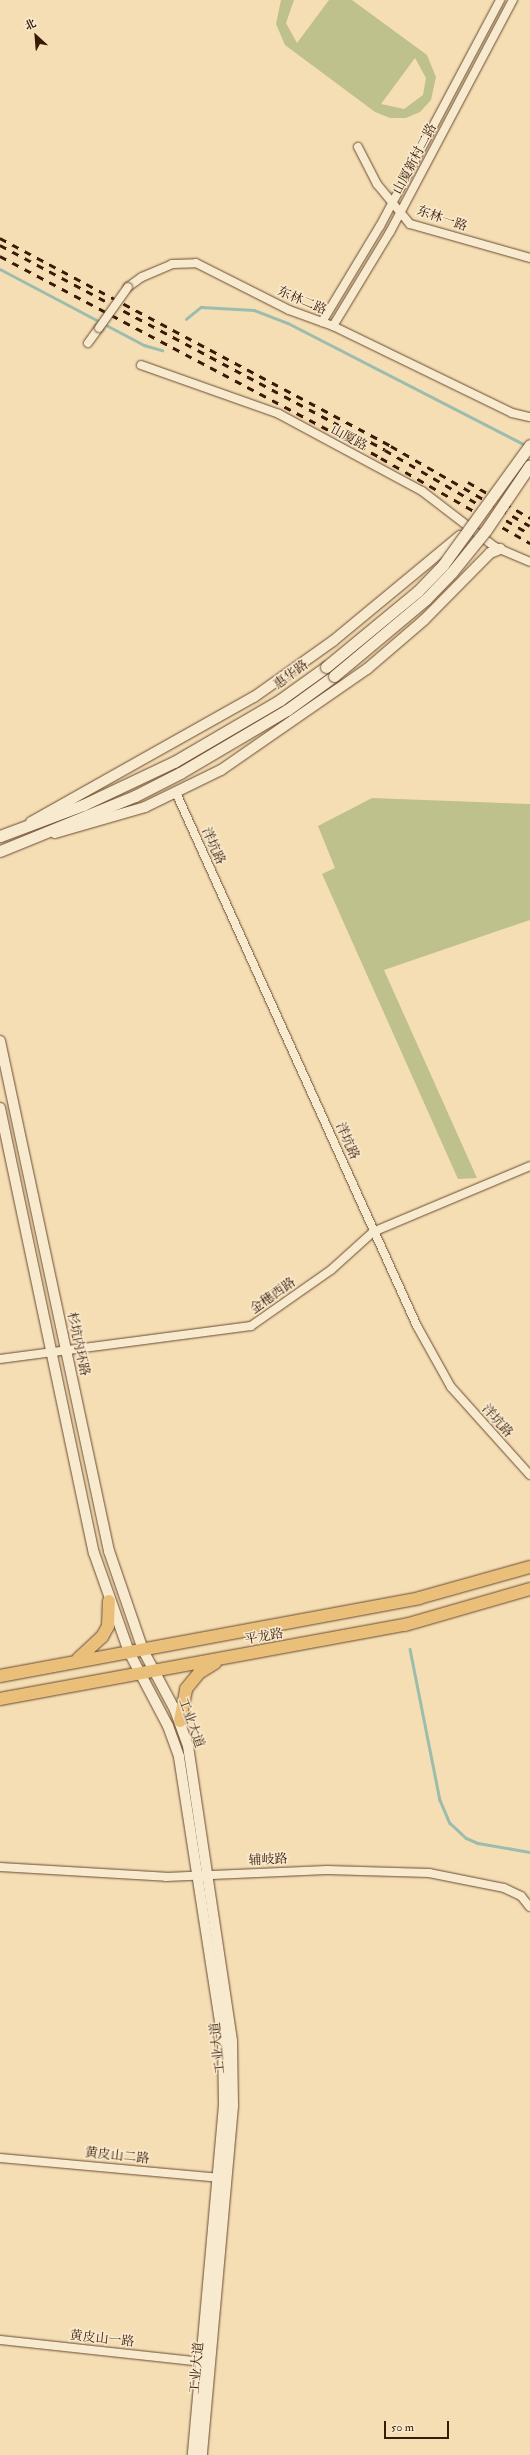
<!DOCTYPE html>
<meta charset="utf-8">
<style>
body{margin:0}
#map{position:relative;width:530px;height:2455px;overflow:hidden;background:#f5deb4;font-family:"IM FELL Double Pica","Noto Serif SC",serif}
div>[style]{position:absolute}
.green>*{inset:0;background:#bec18b}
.stream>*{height:2.5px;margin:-1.25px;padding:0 1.25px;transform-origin:1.25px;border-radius:1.25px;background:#9cbcae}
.roads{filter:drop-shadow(0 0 1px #694a32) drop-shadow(0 0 1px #694a32)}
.minor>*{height:8px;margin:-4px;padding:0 4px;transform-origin:4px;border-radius:4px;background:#f8eace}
.tertiary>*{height:10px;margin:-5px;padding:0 5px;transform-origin:5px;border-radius:5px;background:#f8eace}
.secondary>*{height:11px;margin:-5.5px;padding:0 5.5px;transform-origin:5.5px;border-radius:5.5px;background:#f8eace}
.primary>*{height:12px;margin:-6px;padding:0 6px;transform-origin:6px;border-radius:6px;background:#eabf7a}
.rail>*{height:2.5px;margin-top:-1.25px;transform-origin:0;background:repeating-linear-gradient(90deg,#3a1906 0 7px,transparent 0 14px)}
.bridges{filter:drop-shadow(0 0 1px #694a32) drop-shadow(0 0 1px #694a32)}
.minor-bridge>*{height:8px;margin:-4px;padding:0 4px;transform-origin:4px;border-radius:4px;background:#f8eace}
.secondary-bridge>*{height:11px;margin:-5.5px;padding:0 5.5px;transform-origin:5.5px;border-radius:5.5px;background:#f8eace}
span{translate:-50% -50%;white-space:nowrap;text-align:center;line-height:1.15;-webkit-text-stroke:3px #f8eace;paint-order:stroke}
.street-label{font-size:13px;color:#3a1906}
.north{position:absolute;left:16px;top:16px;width:40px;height:40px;-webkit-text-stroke:3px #f8eace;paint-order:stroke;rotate:334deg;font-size:11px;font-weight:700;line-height:16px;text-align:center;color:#3a1906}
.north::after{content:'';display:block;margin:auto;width:14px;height:18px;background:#3a1906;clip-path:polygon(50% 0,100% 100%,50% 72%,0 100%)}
.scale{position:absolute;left:384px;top:2421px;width:65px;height:18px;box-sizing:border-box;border:2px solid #3a1906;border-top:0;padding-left:5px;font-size:12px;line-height:14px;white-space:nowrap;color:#3a1906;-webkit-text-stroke:3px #f8eace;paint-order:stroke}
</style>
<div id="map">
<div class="green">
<div style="clip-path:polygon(evenodd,281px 0,294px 0,286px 23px,297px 43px,329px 0,352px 0,427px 55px,436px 77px,431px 100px,420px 112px,406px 118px,390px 118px,375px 112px,285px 45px,276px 24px,281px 0,415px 58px,426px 78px,423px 95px,404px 109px,381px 104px,415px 58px)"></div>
<div style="clip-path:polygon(372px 798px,530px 804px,530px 920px,384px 970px,477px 1178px,458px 1179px,322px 874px,335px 868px,318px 826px)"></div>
</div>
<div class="stream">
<div style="left:0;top:269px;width:163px;rotate:27.8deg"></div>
<div style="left:144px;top:345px;width:19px;rotate:16deg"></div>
<div style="left:186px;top:319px;width:19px;rotate:-39deg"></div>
<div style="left:201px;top:307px;width:53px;rotate:3.2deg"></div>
<div style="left:254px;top:310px;width:36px;rotate:21deg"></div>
<div style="left:288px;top:323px;width:269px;rotate:27.2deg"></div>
<div style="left:410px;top:1649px;width:154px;rotate:78.8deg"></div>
<div style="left:440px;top:1800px;width:25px;rotate:67deg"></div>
<div style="left:450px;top:1823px;width:22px;rotate:43deg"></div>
<div style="left:466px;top:1838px;width:13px;rotate:23deg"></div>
<div style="left:478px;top:1843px;width:53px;rotate:9.8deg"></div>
</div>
<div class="roads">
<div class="minor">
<div style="left:358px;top:147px;width:42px;rotate:62.8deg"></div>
<div style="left:377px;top:184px;width:52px;rotate:50.5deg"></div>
<div style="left:410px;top:224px;width:125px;rotate:15.8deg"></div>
<div style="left:128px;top:287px;width:17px;rotate:-36deg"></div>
<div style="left:142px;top:277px;width:33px;rotate:-23deg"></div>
<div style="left:172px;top:264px;width:24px;rotate:-2deg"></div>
<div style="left:196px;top:263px;width:104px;rotate:26.8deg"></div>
<div style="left:289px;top:310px;width:47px;rotate:20deg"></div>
<div style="left:333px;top:326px;width:199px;rotate:25.9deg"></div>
<div style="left:512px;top:413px;width:18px;rotate:13deg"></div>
<div style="left:322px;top:322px;width:112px;rotate:-58.9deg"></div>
<div style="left:380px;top:226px;width:256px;rotate:-62deg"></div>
<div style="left:333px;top:326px;width:110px;rotate:-58.8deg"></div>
<div style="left:390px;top:232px;width:263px;rotate:-62.1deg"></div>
<div style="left:88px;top:343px;width:19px;rotate:-54deg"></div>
<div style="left:141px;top:365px;width:146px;rotate:19.5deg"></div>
<div style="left:279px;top:414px;width:162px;rotate:28.3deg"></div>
<div style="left:422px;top:491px;width:92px;rotate:37.5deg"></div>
<div style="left:495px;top:547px;width:38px;rotate:23deg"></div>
<div style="left:177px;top:795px;width:583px;rotate:65.68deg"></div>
<div style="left:417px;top:1326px;width:70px;rotate:60.9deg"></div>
<div style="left:451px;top:1387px;width:118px;rotate:48.1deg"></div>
<div style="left:0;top:1359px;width:253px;rotate:-7.5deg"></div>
<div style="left:251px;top:1326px;width:98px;rotate:-35deg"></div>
<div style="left:331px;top:1270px;width:57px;rotate:-42.1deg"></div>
<div style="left:373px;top:1232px;width:170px;rotate:-22.8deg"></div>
<div style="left:0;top:1867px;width:166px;rotate:3.4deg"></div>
<div style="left:166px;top:1877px;width:161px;rotate:-2.5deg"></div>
<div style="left:327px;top:1870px;width:102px;rotate:1.7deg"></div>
<div style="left:429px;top:1873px;width:76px;rotate:11.3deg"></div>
<div style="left:504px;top:1888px;width:19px;rotate:25deg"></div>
<div style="left:521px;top:1896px;width:14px;rotate:51deg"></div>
<div style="left:0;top:2158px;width:219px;rotate:5.2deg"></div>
<div style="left:218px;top:2178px;width:4px;rotate:-45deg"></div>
<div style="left:0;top:2340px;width:202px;rotate:6.2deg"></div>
</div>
<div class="tertiary">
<div style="left:31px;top:822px;width:256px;rotate:-29.3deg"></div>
<div style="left:254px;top:697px;width:97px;rotate:-35.3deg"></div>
<div style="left:333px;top:641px;width:165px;rotate:-39.6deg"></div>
<div style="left:55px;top:833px;width:94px;rotate:-16.1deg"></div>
<div style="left:145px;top:807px;width:85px;rotate:-26deg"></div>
<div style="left:221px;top:770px;width:178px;rotate:-34.7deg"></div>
<div style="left:367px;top:669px;width:75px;rotate:-40.7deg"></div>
<div style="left:424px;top:620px;width:94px;rotate:-45.4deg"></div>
<div style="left:490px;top:553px;width:11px;rotate:-22deg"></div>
<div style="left:0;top:1041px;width:522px;rotate:77.94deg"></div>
<div style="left:109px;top:1551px;width:105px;rotate:71deg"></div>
<div style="left:143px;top:1650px;width:68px;rotate:61.9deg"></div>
<div style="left:175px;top:1710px;width:38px;rotate:70deg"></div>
<div style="left:188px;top:1746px;width:298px;rotate:81.5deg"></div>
<div style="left:232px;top:2041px;width:65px;rotate:89.1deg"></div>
<div style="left:233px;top:2106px;width:350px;rotate:95.1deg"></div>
<div style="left:0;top:1108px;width:455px;rotate:78.1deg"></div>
<div style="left:94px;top:1553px;width:105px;rotate:70.5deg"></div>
<div style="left:129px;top:1652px;width:84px;rotate:62.2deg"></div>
<div style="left:168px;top:1726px;width:33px;rotate:70deg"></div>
<div style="left:179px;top:1757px;width:288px;rotate:81.2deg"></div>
<div style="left:223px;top:2042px;width:63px;rotate:89.1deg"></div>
<div style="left:224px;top:2105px;width:351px;rotate:95.1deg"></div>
</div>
<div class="secondary">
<div style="left:0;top:836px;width:89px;rotate:-20.5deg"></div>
<div style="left:83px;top:805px;width:101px;rotate:-25.3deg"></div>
<div style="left:174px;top:762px;width:123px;rotate:-30.3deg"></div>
<div style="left:280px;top:700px;width:57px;rotate:-35.7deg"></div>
<div style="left:0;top:851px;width:146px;rotate:-22.2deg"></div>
<div style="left:135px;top:796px;width:51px;rotate:-27.1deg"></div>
<div style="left:180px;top:773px;width:124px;rotate:-30.5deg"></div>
<div style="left:287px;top:710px;width:58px;rotate:-35.9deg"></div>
</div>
<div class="primary">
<div style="left:78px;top:1659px;width:33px;rotate:-43deg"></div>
<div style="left:102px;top:1637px;width:13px;rotate:-61deg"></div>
<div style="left:108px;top:1626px;width:25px;rotate:-88deg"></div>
<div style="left:0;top:1676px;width:426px;rotate:-10.5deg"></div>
<div style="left:419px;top:1598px;width:115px;rotate:-15.6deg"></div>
<div style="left:0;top:1699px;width:412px;rotate:-10.4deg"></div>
<div style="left:405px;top:1625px;width:130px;rotate:-16.1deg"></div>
<div style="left:180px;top:1721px;width:33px;rotate:-79deg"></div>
<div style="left:186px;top:1689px;width:21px;rotate:-51deg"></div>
<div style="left:199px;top:1673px;width:19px;rotate:-32deg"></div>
</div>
</div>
<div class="rail">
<div style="left:0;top:238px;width:443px;rotate:28deg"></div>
<div style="left:391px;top:446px;width:160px;rotate:29.9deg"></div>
<div style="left:0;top:245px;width:436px;rotate:28deg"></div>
<div style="left:385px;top:450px;width:168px;rotate:30.1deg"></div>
<div style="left:0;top:256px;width:431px;rotate:27.9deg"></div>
<div style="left:381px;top:458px;width:172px;rotate:29.7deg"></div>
<div style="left:468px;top:482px;width:72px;rotate:30.1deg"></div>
</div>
<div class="bridges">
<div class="minor-bridge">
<div style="left:99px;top:328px;width:50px;rotate:-54.7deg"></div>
</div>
<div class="secondary-bridge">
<div style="left:326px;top:667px;width:119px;rotate:-39.6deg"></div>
<div style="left:418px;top:591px;width:36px;rotate:-46deg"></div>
<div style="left:443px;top:565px;width:148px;rotate:-54.1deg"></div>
<div style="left:334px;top:676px;width:120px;rotate:-39.9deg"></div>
<div style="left:426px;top:599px;width:37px;rotate:-46deg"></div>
<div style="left:452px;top:572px;width:54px;rotate:-51deg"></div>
<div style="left:486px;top:530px;width:78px;rotate:-55.9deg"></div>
</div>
</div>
<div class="street-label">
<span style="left:415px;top:159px;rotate:-62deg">山厦新村二路</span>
<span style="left:442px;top:219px;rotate:19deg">东林一路</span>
<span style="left:302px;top:301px;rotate:23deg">东林二路</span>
<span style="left:349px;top:438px;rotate:28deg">山厦路</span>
<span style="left:291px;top:675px;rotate:-36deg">惠华路</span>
<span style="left:213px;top:846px;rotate:66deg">洋坑路</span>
<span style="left:347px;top:1141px;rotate:66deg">洋坑路</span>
<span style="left:273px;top:1296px;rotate:-35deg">金穗西路</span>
<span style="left:78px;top:1344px;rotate:78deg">杉坑内环路</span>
<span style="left:497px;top:1421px;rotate:48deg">洋坑路</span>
<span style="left:264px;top:1637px;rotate:-10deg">平龙路</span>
<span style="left:191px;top:1723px;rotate:70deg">工业大道</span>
<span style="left:268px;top:1860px;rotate:-3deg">辅岐路</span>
<span style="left:218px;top:2048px;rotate:-96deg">工业大道</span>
<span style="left:117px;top:2156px;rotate:6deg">黄皮山二路</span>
<span style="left:102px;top:2339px;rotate:6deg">黄皮山一路</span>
<span style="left:197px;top:2368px;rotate:-85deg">工业大道</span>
</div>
<div class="north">北</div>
<div class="scale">50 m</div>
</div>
